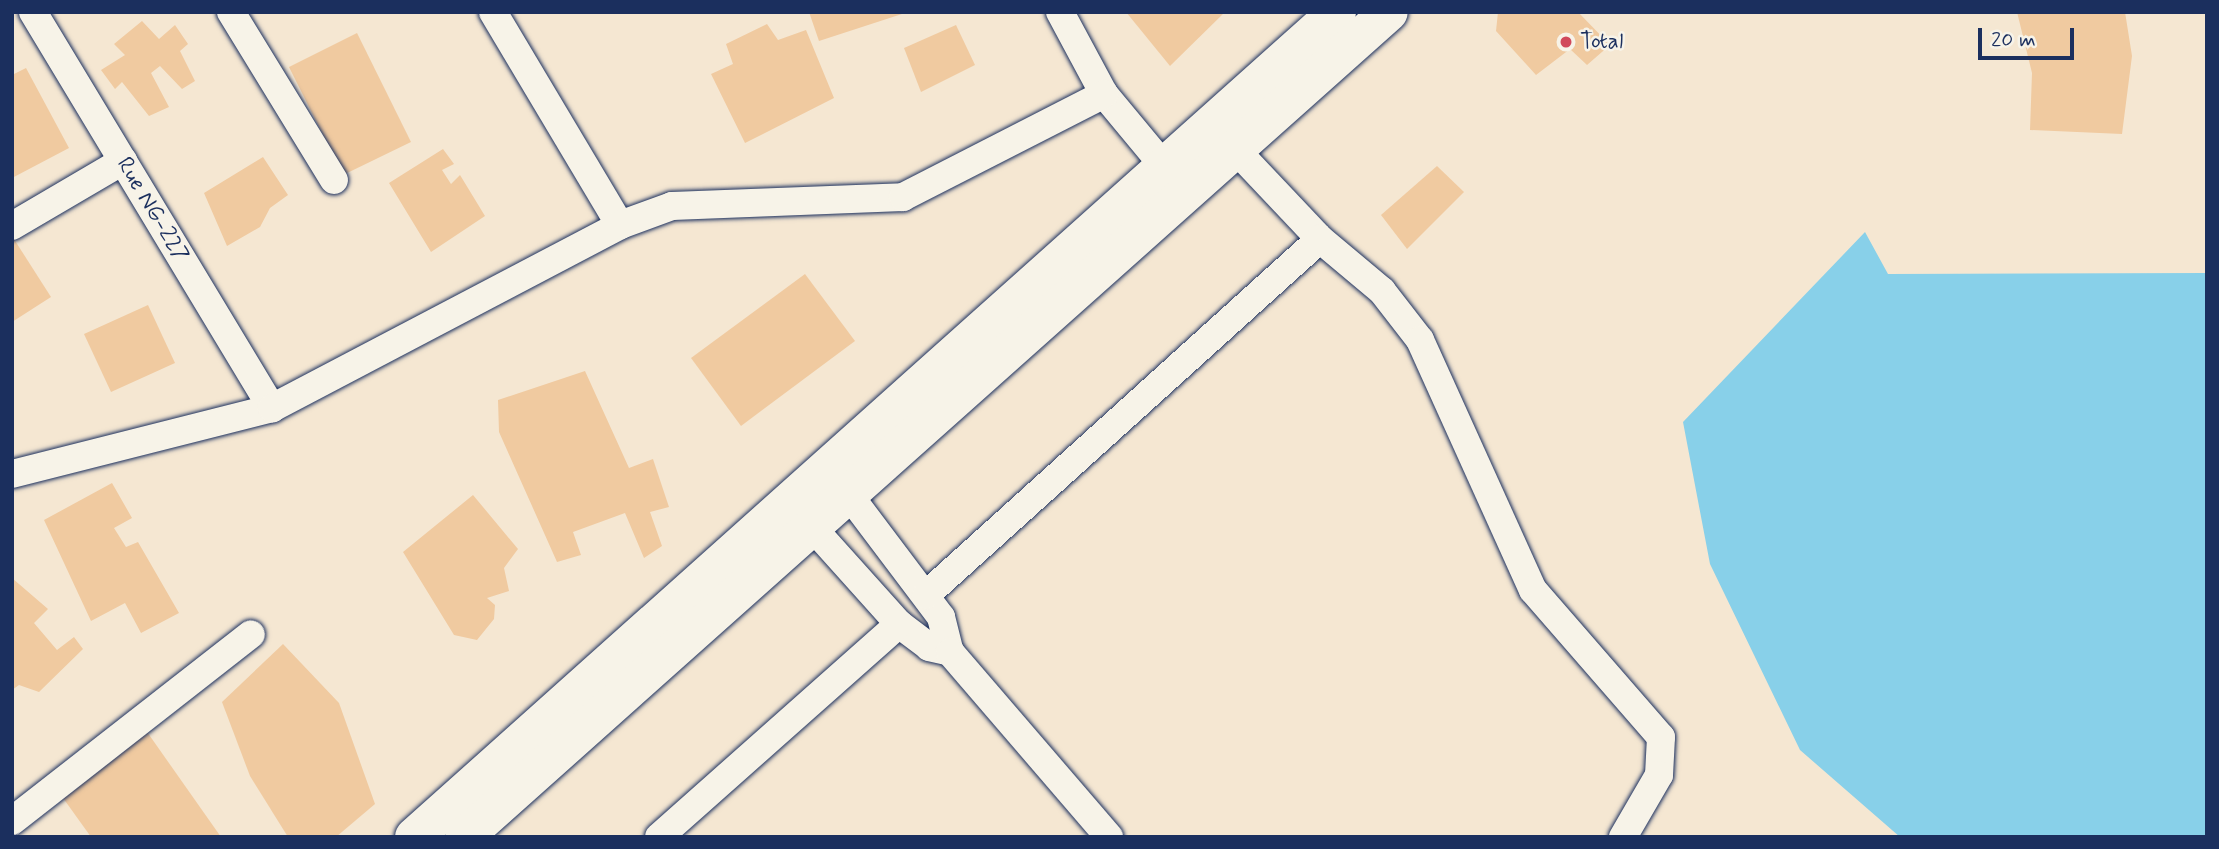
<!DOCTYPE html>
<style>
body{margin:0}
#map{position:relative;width:2219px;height:849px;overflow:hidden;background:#f5e7d2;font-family:Mynerve,sans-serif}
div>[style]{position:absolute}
.water>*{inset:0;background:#88d0e9}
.building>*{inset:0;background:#f0caa0}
.roads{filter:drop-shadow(0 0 2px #1b2f5e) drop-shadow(0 0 2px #1b2f5e)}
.minor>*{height:28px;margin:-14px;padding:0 14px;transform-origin:14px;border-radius:14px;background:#f7f3e8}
.trunk>*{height:38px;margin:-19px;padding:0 19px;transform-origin:19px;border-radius:19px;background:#f7f3e8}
.dots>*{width:19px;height:19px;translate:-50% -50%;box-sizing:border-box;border:4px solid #f7f3e8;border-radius:50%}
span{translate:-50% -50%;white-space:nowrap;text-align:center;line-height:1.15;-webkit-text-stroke:5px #f7f3e8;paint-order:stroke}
.poi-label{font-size:23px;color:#1b2f5e}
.left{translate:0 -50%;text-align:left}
.street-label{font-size:23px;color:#1b2f5e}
.frame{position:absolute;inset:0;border:14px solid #1b2f5e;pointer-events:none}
.scale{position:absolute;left:1978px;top:28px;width:96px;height:32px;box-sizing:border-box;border:4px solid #1b2f5e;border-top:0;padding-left:9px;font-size:21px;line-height:24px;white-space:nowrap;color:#1b2f5e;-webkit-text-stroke:5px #f7f3e8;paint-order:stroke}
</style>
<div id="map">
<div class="water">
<div style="clip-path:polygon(1865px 232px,1888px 274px,2207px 273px,2207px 837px,1900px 837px,1800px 750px,1710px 564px,1683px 422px)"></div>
</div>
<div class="building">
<div style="clip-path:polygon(809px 12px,905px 12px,905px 13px,819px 41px)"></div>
<div style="clip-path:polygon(1126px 12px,1225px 12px,1170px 66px)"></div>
<div style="clip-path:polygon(1498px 12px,1578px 12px,1610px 45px,1587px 65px,1570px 49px,1536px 75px,1496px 31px)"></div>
<div style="clip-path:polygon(2017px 12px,2125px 12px,2132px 56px,2122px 134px,2030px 130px,2032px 73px)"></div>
<div style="clip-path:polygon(142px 21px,159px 39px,175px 25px,188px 44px,180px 51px,195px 81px,182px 89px,160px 66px,151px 73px,169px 107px,149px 116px,122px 82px,115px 89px,101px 70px,125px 55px,114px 44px)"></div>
<div style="clip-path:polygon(767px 24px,778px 40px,806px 30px,834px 98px,745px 143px,711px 74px,733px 64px,726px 44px)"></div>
<div style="clip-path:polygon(956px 25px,975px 65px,921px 92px,904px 48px)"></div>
<div style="clip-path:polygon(357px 33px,411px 142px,343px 175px,289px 67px)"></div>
<div style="clip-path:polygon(26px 68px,69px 148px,12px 178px,12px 75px)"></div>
<div style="clip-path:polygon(443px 149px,454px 164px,442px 170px,451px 184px,460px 175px,485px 216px,431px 252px,389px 183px)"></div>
<div style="clip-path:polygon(263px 157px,288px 195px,270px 208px,260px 227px,227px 246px,204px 193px)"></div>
<div style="clip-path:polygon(1437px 166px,1464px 192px,1407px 249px,1381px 215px)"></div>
<div style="clip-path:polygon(12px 236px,51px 297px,12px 322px)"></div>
<div style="clip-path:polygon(805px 274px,855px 341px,741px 426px,691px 358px)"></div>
<div style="clip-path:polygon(148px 305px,175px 363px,111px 392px,84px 334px)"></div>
<div style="clip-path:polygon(585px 371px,629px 468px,653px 459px,669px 507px,650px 512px,662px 546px,644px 558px,625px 513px,573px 532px,581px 555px,557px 562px,499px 432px,498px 400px)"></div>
<div style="clip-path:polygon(112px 483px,132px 518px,114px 528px,126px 547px,138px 542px,179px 613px,141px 633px,125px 603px,91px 621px,44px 520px)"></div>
<div style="clip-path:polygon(473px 495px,518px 549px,504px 568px,509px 591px,487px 598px,495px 605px,494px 619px,477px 640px,454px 635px,403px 552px)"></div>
<div style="clip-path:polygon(12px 578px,48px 609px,34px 623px,57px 650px,74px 637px,83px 649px,39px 692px,19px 685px,12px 690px)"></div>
<div style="clip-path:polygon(283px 644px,339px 703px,375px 804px,336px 837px,288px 837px,250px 776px,222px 702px)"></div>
<div style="clip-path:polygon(145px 729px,221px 837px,91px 837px,58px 791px)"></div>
</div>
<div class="roads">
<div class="minor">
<div style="left:33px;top:12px;width:463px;rotate:58.9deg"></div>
<div style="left:231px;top:12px;width:197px;rotate:58.5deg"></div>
<div style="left:493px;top:12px;width:248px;rotate:59.2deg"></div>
<div style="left:1060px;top:12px;width:93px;rotate:61.8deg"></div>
<div style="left:1104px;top:94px;width:92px;rotate:50.3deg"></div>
<div style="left:1235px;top:149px;width:124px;rotate:46.6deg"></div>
<div style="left:12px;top:226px;width:129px;rotate:-30.4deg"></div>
<div style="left:12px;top:474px;width:268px;rotate:-14.2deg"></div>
<div style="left:272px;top:408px;width:393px;rotate:-27.7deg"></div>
<div style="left:620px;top:225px;width:55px;rotate:-20.1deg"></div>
<div style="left:672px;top:206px;width:231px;rotate:-2.2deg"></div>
<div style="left:903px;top:197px;width:226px;rotate:-27.1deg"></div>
<div style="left:849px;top:495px;width:153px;rotate:53deg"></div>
<div style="left:941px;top:617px;width:36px;rotate:76deg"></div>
<div style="left:812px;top:527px;width:130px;rotate:48.1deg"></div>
<div style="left:899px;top:624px;width:38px;rotate:37deg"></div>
<div style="left:929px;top:647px;width:22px;rotate:13deg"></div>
<div style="left:950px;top:652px;width:244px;rotate:49.3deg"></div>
<div style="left:926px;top:595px;width:531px;rotate:-42.1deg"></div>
<div style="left:1320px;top:239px;width:81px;rotate:40deg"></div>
<div style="left:1382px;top:291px;width:62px;rotate:52.2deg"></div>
<div style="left:1420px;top:340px;width:274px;rotate:65.7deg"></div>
<div style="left:1533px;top:590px;width:195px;rotate:49deg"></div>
<div style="left:1661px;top:737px;width:38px;rotate:93deg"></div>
<div style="left:1659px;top:775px;width:72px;rotate:120.1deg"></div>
<div style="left:12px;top:821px;width:303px;rotate:-38deg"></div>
<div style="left:659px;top:837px;width:321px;rotate:-41.6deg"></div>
</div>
<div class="trunk">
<div style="left:414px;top:837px;width:1238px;rotate:-41.79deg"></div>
<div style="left:464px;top:837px;width:1239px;rotate:-41.73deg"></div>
</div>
</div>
<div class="dots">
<div style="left:1566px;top:42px;background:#d1495b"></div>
</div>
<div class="poi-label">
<span class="left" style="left:1580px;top:42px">Total</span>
</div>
<div class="street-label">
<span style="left:152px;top:210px;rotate:59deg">Rue NG-227</span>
</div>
<div class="frame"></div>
<div class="scale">20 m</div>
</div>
